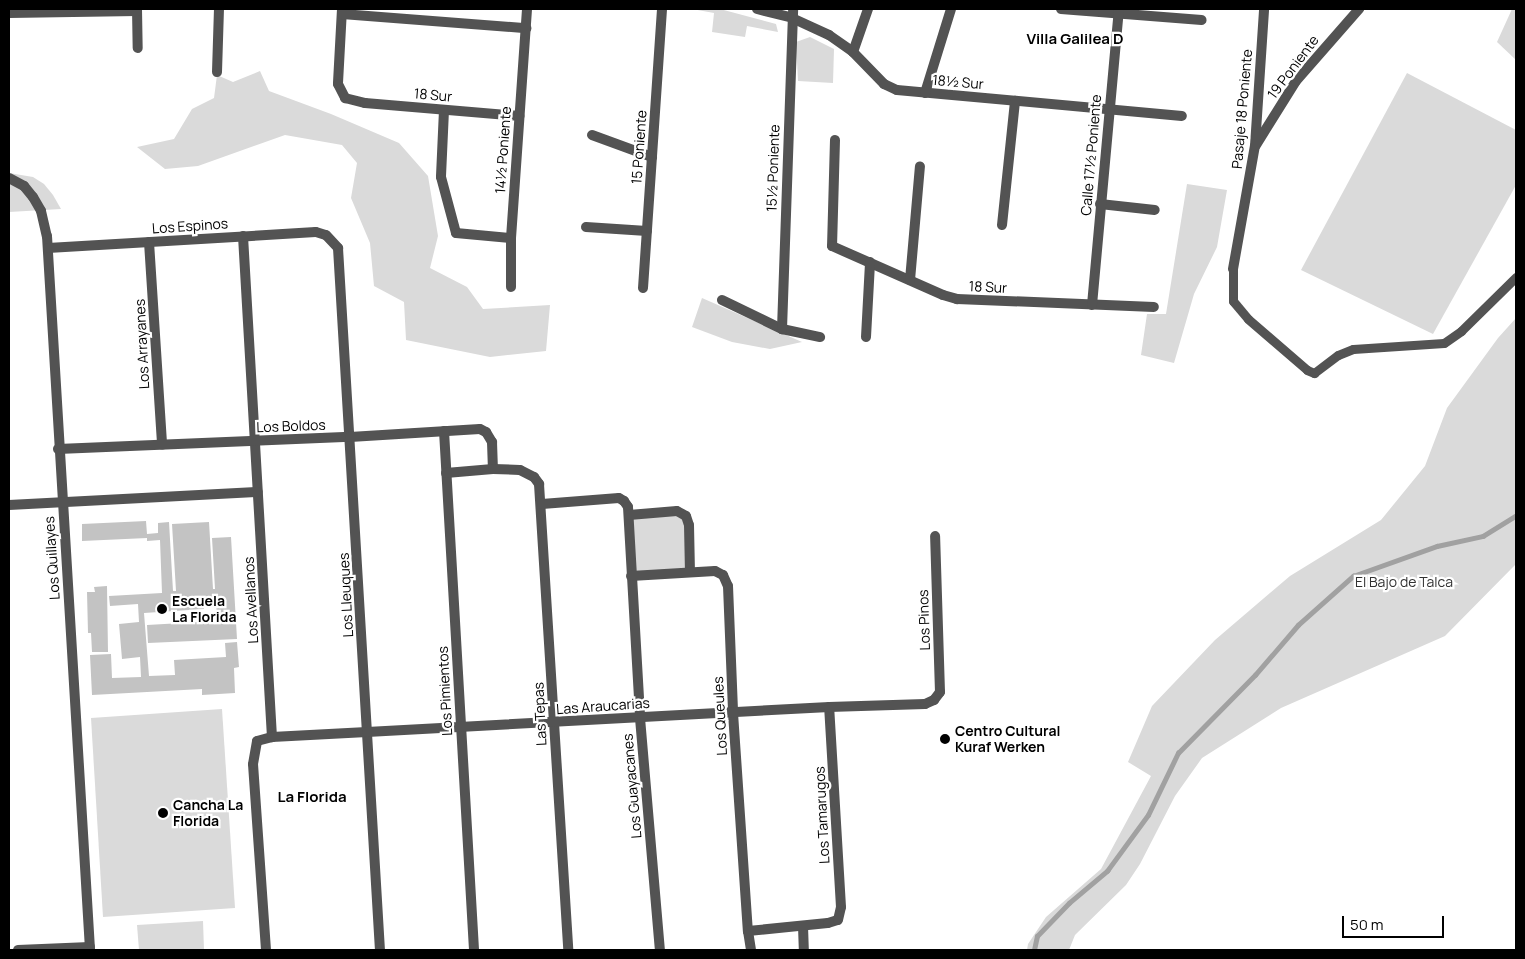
<!DOCTYPE html>
<meta charset="utf-8">
<style>
body{margin:0}
#map{position:relative;width:1525px;height:959px;overflow:hidden;background:#fff;font-family:Manrope,sans-serif}
div>[style]{position:absolute}
.green>*{inset:0;background:#dadada}
.stream>*{height:4.5px;margin:-2.25px;padding:0 2.25px;transform-origin:2.25px;border-radius:2.25px;background:#a1a1a1}
.building>*{inset:0;background:#c3c3c3}
.service>*{height:9px;margin:-4.5px;padding:0 4.5px;transform-origin:4.5px;border-radius:4.5px;background:#535353}
.minor>*{height:10px;margin:-5px;padding:0 5px;transform-origin:5px;border-radius:5px;background:#535353}
.dots>*{width:14px;height:14px;translate:-50% -50%;box-sizing:border-box;border:2px solid #fff;border-radius:50%}
span{translate:-50% -50%;white-space:nowrap;text-align:center;line-height:1.15;-webkit-text-stroke:4.5px #fff;paint-order:stroke}
.street-label{font-size:14px;color:#000}
.park-label{font-size:14px;color:#313131}
.poi-label{font-size:14px;color:#000;font-weight:700}
.left{translate:0 -50%;text-align:left}
.neighbourhood-label{font-size:15px;color:#000;font-weight:700}
.frame{position:absolute;inset:0;border:10px solid #000;pointer-events:none}
.scale{position:absolute;left:1342px;top:916px;width:102px;height:22px;box-sizing:border-box;border:2px solid #000;border-top:0;padding-left:6px;font-size:15px;line-height:18px;white-space:nowrap;color:#000;-webkit-text-stroke:4px #fff;paint-order:stroke}
</style>
<div id="map">
<div class="green">
<div style="clip-path:polygon(692px 9px,720px 9px,776px 24px,778px 32px,747px 26px,745px 37px,712px 32px,714px 13px)"></div>
<div style="clip-path:polygon(1512px 9px,1516px 9px,1516px 60px,1497px 42px)"></div>
<div style="clip-path:polygon(810px 37px,834px 49px,833px 83px,798px 81px,796px 42px)"></div>
<div style="clip-path:polygon(260px 71px,269px 91px,331px 114px,399px 143px,428px 176px,438px 236px,430px 268px,467px 287px,483px 309px,550px 305px,546px 351px,490px 357px,406px 340px,404px 302px,374px 286px,370px 243px,351px 198px,357px 163px,342px 145px,285px 135px,198px 166px,165px 169px,137px 147px,174px 139px,192px 109px,214px 98px,217px 75px,233px 82px)"></div>
<div style="clip-path:polygon(1407px 73px,1516px 130px,1516px 185px,1433px 334px,1301px 270px)"></div>
<div style="clip-path:polygon(9px 173px,33px 177px,44px 184px,53px 195px,61px 209px,9px 212px)"></div>
<div style="clip-path:polygon(1187px 184px,1227px 190px,1217px 247px,1194px 294px,1174px 363px,1141px 355px,1147px 314px,1166px 314px)"></div>
<div style="clip-path:polygon(702px 298px,802px 342px,770px 349px,732px 342px,692px 327px)"></div>
<div style="clip-path:polygon(1516px 318px,1516px 564px,1445px 636px,1281px 708px,1202px 758px,1175px 796px,1140px 864px,1126px 885px,1075px 935px,1069px 950px,1027px 950px,1028px 944px,1046px 917px,1101px 869px,1151px 776px,1128px 762px,1152px 706px,1215px 640px,1290px 576px,1381px 520px,1425px 466px,1447px 408px,1498px 338px)"></div>
<div style="clip-path:polygon(677px 511px,686px 516px,690px 571px,631px 576px,629px 515px)"></div>
<div style="clip-path:polygon(222px 709px,235px 908px,103px 917px,91px 718px)"></div>
<div style="clip-path:polygon(203px 921px,204px 950px,139px 950px,137px 925px)"></div>
</div>
<div class="stream">
<div style="left:1034px;top:950px;width:14px;rotate:-78deg"></div>
<div style="left:1037px;top:936px;width:46px;rotate:-45.9deg"></div>
<div style="left:1069px;top:903px;width:50px;rotate:-40.1deg"></div>
<div style="left:1107px;top:871px;width:69px;rotate:-53.8deg"></div>
<div style="left:1148px;top:815px;width:69px;rotate:-64.2deg"></div>
<div style="left:1178px;top:753px;width:110px;rotate:-45.4deg"></div>
<div style="left:1255px;top:675px;width:66px;rotate:-49.3deg"></div>
<div style="left:1298px;top:625px;width:74px;rotate:-41.7deg"></div>
<div style="left:1353px;top:576px;width:89px;rotate:-19.7deg"></div>
<div style="left:1437px;top:546px;width:47px;rotate:-12.3deg"></div>
<div style="left:1483px;top:536px;width:39px;rotate:-32deg"></div>
</div>
<div class="building">
<div style="clip-path:polygon(146px 521px,147px 534px,158px 533px,158px 523px,169px 522px,173px 591px,176px 591px,172px 524px,209px 522px,213px 589px,215px 589px,212px 538px,231px 537px,237px 639px,148px 643px,147px 625px,217px 621px,216px 598px,204px 599px,204px 609px,144px 613px,149px 676px,175px 675px,174px 660px,226px 657px,225px 643px,237px 642px,239px 667px,234px 668px,235px 693px,202px 695px,202px 689px,92px 695px,90px 655px,111px 654px,112px 678px,141px 677px,140px 657px,122px 659px,119px 624px,139px 622px,138px 604px,110px 606px,109px 596px,162px 593px,160px 540px,147px 541px,147px 538px,82px 541px,82px 524px)"></div>
<div style="clip-path:polygon(107px 586px,108px 652px,92px 652px,91px 633px,88px 633px,87px 592px,95px 592px,94px 587px)"></div>
</div>
<div class="service">
<div style="left:1233px;top:269px;width:32px;rotate:90deg"></div>
<div style="left:1233px;top:301px;width:23px;rotate:50deg"></div>
<div style="left:1248px;top:319px;width:78px;rotate:40.8deg"></div>
<div style="left:1307px;top:370px;width:8px;rotate:23deg"></div>
<div style="left:1314px;top:373px;width:30px;rotate:-37deg"></div>
<div style="left:1338px;top:355px;width:16px;rotate:-22deg"></div>
<div style="left:1353px;top:349px;width:91px;rotate:-3.8deg"></div>
<div style="left:1444px;top:343px;width:21px;rotate:-35deg"></div>
<div style="left:1461px;top:331px;width:77px;rotate:-44.5deg"></div>
</div>
<div class="minor">
<div style="left:137px;top:9px;width:39px;rotate:89deg"></div>
<div style="left:342px;top:9px;width:75px;rotate:93.1deg"></div>
<div style="left:338px;top:84px;width:16px;rotate:63deg"></div>
<div style="left:345px;top:98px;width:21px;rotate:14deg"></div>
<div style="left:365px;top:103px;width:155px;rotate:4.8deg"></div>
<div style="left:757px;top:9px;width:36px;rotate:14deg"></div>
<div style="left:792px;top:18px;width:41px;rotate:24.7deg"></div>
<div style="left:829px;top:35px;width:29px;rotate:35deg"></div>
<div style="left:853px;top:52px;width:45px;rotate:45.9deg"></div>
<div style="left:884px;top:84px;width:14px;rotate:25deg"></div>
<div style="left:897px;top:90px;width:286px;rotate:5.2deg"></div>
<div style="left:1061px;top:9px;width:141px;rotate:4.5deg"></div>
<div style="left:9px;top:13px;width:128px;rotate:-0.9deg"></div>
<div style="left:342px;top:14px;width:185px;rotate:4.4deg"></div>
<div style="left:853px;top:52px;width:46px;rotate:-70.8deg"></div>
<div style="left:217px;top:72px;width:63px;rotate:-88.2deg"></div>
<div style="left:925px;top:93px;width:88px;rotate:-72.8deg"></div>
<div style="left:444px;top:110px;width:67px;rotate:92.6deg"></div>
<div style="left:441px;top:177px;width:58px;rotate:75deg"></div>
<div style="left:456px;top:233px;width:55px;rotate:5.2deg"></div>
<div style="left:592px;top:135px;width:64px;rotate:20.1deg"></div>
<div style="left:835px;top:140px;width:106px;rotate:91.6deg"></div>
<div style="left:832px;top:246px;width:121px;rotate:23.8deg"></div>
<div style="left:943px;top:295px;width:15px;rotate:16deg"></div>
<div style="left:957px;top:299px;width:197px;rotate:2.3deg"></div>
<div style="left:1256px;top:145px;width:75px;rotate:-58deg"></div>
<div style="left:1296px;top:81px;width:96px;rotate:-48.8deg"></div>
<div style="left:9px;top:178px;width:17px;rotate:28deg"></div>
<div style="left:24px;top:186px;width:14px;rotate:51deg"></div>
<div style="left:33px;top:197px;width:16px;rotate:60deg"></div>
<div style="left:41px;top:211px;width:26px;rotate:77deg"></div>
<div style="left:47px;top:236px;width:715px;rotate:86.55deg"></div>
<div style="left:1100px;top:204px;width:55px;rotate:6.2deg"></div>
<div style="left:1002px;top:225px;width:125px;rotate:-84deg"></div>
<div style="left:586px;top:227px;width:61px;rotate:3.8deg"></div>
<div style="left:243px;top:236px;width:502px;rotate:86.69deg"></div>
<div style="left:149px;top:242px;width:203px;rotate:86.3deg"></div>
<div style="left:48px;top:248px;width:268px;rotate:-3.4deg"></div>
<div style="left:316px;top:232px;width:10px;rotate:17deg"></div>
<div style="left:326px;top:235px;width:18px;rotate:47deg"></div>
<div style="left:338px;top:248px;width:703px;rotate:86.58deg"></div>
<div style="left:1233px;top:269px;width:125px;rotate:-79.9deg"></div>
<div style="left:1255px;top:146px;width:137px;rotate:-86.2deg"></div>
<div style="left:910px;top:280px;width:114px;rotate:-85deg"></div>
<div style="left:511px;top:287px;width:49px;rotate:-90deg"></div>
<div style="left:511px;top:238px;width:230px;rotate:-86deg"></div>
<div style="left:643px;top:288px;width:280px;rotate:-86.1deg"></div>
<div style="left:722px;top:300px;width:67px;rotate:25.8deg"></div>
<div style="left:782px;top:329px;width:39px;rotate:12deg"></div>
<div style="left:1092px;top:305px;width:297px;rotate:-84.8deg"></div>
<div style="left:782px;top:329px;width:320px;rotate:-88deg"></div>
<div style="left:866px;top:337px;width:75px;rotate:-86.9deg"></div>
<div style="left:444px;top:431px;width:520px;rotate:86.69deg"></div>
<div style="left:58px;top:449px;width:292px;rotate:-2.4deg"></div>
<div style="left:350px;top:437px;width:130px;rotate:-3.5deg"></div>
<div style="left:480px;top:429px;width:7px;rotate:27deg"></div>
<div style="left:486px;top:432px;width:12px;rotate:59deg"></div>
<div style="left:492px;top:442px;width:27px;rotate:88deg"></div>
<div style="left:446px;top:473px;width:47px;rotate:-4.9deg"></div>
<div style="left:493px;top:469px;width:27px;rotate:2deg"></div>
<div style="left:520px;top:470px;width:16px;rotate:27deg"></div>
<div style="left:534px;top:477px;width:9px;rotate:54deg"></div>
<div style="left:539px;top:484px;width:467px;rotate:86.4deg"></div>
<div style="left:542px;top:504px;width:77px;rotate:-4.5deg"></div>
<div style="left:619px;top:498px;width:6px;rotate:31deg"></div>
<div style="left:624px;top:501px;width:7px;rotate:56deg"></div>
<div style="left:628px;top:507px;width:211px;rotate:86.7deg"></div>
<div style="left:640px;top:718px;width:233px;rotate:85.1deg"></div>
<div style="left:9px;top:505px;width:249px;rotate:-3deg"></div>
<div style="left:629px;top:515px;width:48px;rotate:-4.8deg"></div>
<div style="left:677px;top:511px;width:10px;rotate:29deg"></div>
<div style="left:686px;top:516px;width:9px;rotate:72deg"></div>
<div style="left:689px;top:525px;width:46px;rotate:88.8deg"></div>
<div style="left:631px;top:576px;width:84px;rotate:-3.4deg"></div>
<div style="left:715px;top:571px;width:9px;rotate:27deg"></div>
<div style="left:723px;top:575px;width:12px;rotate:66deg"></div>
<div style="left:728px;top:586px;width:127px;rotate:87.7deg"></div>
<div style="left:733px;top:713px;width:219px;rotate:86.1deg"></div>
<div style="left:748px;top:931px;width:19px;rotate:81deg"></div>
<div style="left:803px;top:926px;width:24px;rotate:88deg"></div>
<div style="left:748px;top:931px;width:80px;rotate:-5.7deg"></div>
<div style="left:828px;top:923px;width:10px;rotate:-17deg"></div>
<div style="left:838px;top:920px;width:13px;rotate:-77deg"></div>
<div style="left:841px;top:907px;width:200px;rotate:-93.4deg"></div>
<div style="left:18px;top:950px;width:72px;rotate:-2.4deg"></div>
<div style="left:266px;top:950px;width:186px;rotate:-94deg"></div>
<div style="left:253px;top:764px;width:23px;rotate:-80deg"></div>
<div style="left:257px;top:741px;width:16px;rotate:-15deg"></div>
<div style="left:272px;top:737px;width:95px;rotate:-3deg"></div>
<div style="left:367px;top:732px;width:463px;rotate:-3.1deg"></div>
<div style="left:829px;top:707px;width:96px;rotate:-1.8deg"></div>
<div style="left:925px;top:704px;width:10px;rotate:-24deg"></div>
<div style="left:934px;top:700px;width:10px;rotate:-53deg"></div>
<div style="left:940px;top:692px;width:156px;rotate:-91.8deg"></div>
</div>
<div class="dots">
<div style="left:162px;top:609px;background:#000"></div>
<div style="left:945px;top:739px;background:#000"></div>
<div style="left:163px;top:813px;background:#000"></div>
</div>
<div class="street-label">
<span style="left:1293px;top:67px;rotate:-53deg">19 Poniente</span>
<span style="left:958px;top:82px;rotate:5deg">18½ Sur</span>
<span style="left:433px;top:95px;rotate:5deg">18 Sur</span>
<span style="left:1242px;top:109px;rotate:-85deg">Pasaje 18 Poniente</span>
<span style="left:639px;top:147px;rotate:-86deg">15 Poniente</span>
<span style="left:503px;top:150px;rotate:-86deg">14½ Poniente</span>
<span style="left:1091px;top:155px;rotate:-85deg">Calle 17½ Poniente</span>
<span style="left:773px;top:168px;rotate:-88deg">15½ Poniente</span>
<span style="left:190px;top:226px;rotate:-4deg">Los Espinos</span>
<span style="left:988px;top:287px;rotate:3deg">18 Sur</span>
<span style="left:142px;top:344px;rotate:-93deg">Los Arrayanes</span>
<span style="left:291px;top:426px;rotate:-2deg">Los Boldos</span>
<span style="left:52px;top:558px;rotate:-94deg">Los Quillayes</span>
<span style="left:346px;top:595px;rotate:-93deg">Los Lleuques</span>
<span style="left:251px;top:600px;rotate:-93deg">Los Avellanos</span>
<span style="left:924px;top:620px;rotate:-92deg">Los Pinos</span>
<span style="left:445px;top:691px;rotate:-93deg">Los Pimientos</span>
<span style="left:603px;top:706px;rotate:-4deg">Las Araucarias</span>
<span style="left:540px;top:714px;rotate:-93deg">Las Tepas</span>
<span style="left:720px;top:716px;rotate:-93deg">Los Queules</span>
<span style="left:632px;top:786px;rotate:-95deg">Los Guayacanes</span>
<span style="left:822px;top:815px;rotate:-93deg">Los Tamarugos</span>
</div>
<div class="park-label">
<span style="left:1404px;top:582px">El Bajo de Talca</span>
</div>
<div class="poi-label">
<span class="left" style="left:172px;top:609px">Escuela<br>La Florida</span>
<span class="left" style="left:955px;top:739px">Centro Cultural<br>Kuraf Werken</span>
<span class="left" style="left:173px;top:813px">Cancha La<br>Florida</span>
</div>
<div class="neighbourhood-label">
<span style="left:1075px;top:39px">Villa Galilea D</span>
<span style="left:312px;top:797px">La Florida</span>
</div>
<div class="frame"></div>
<div class="scale">50 m</div>
</div>
